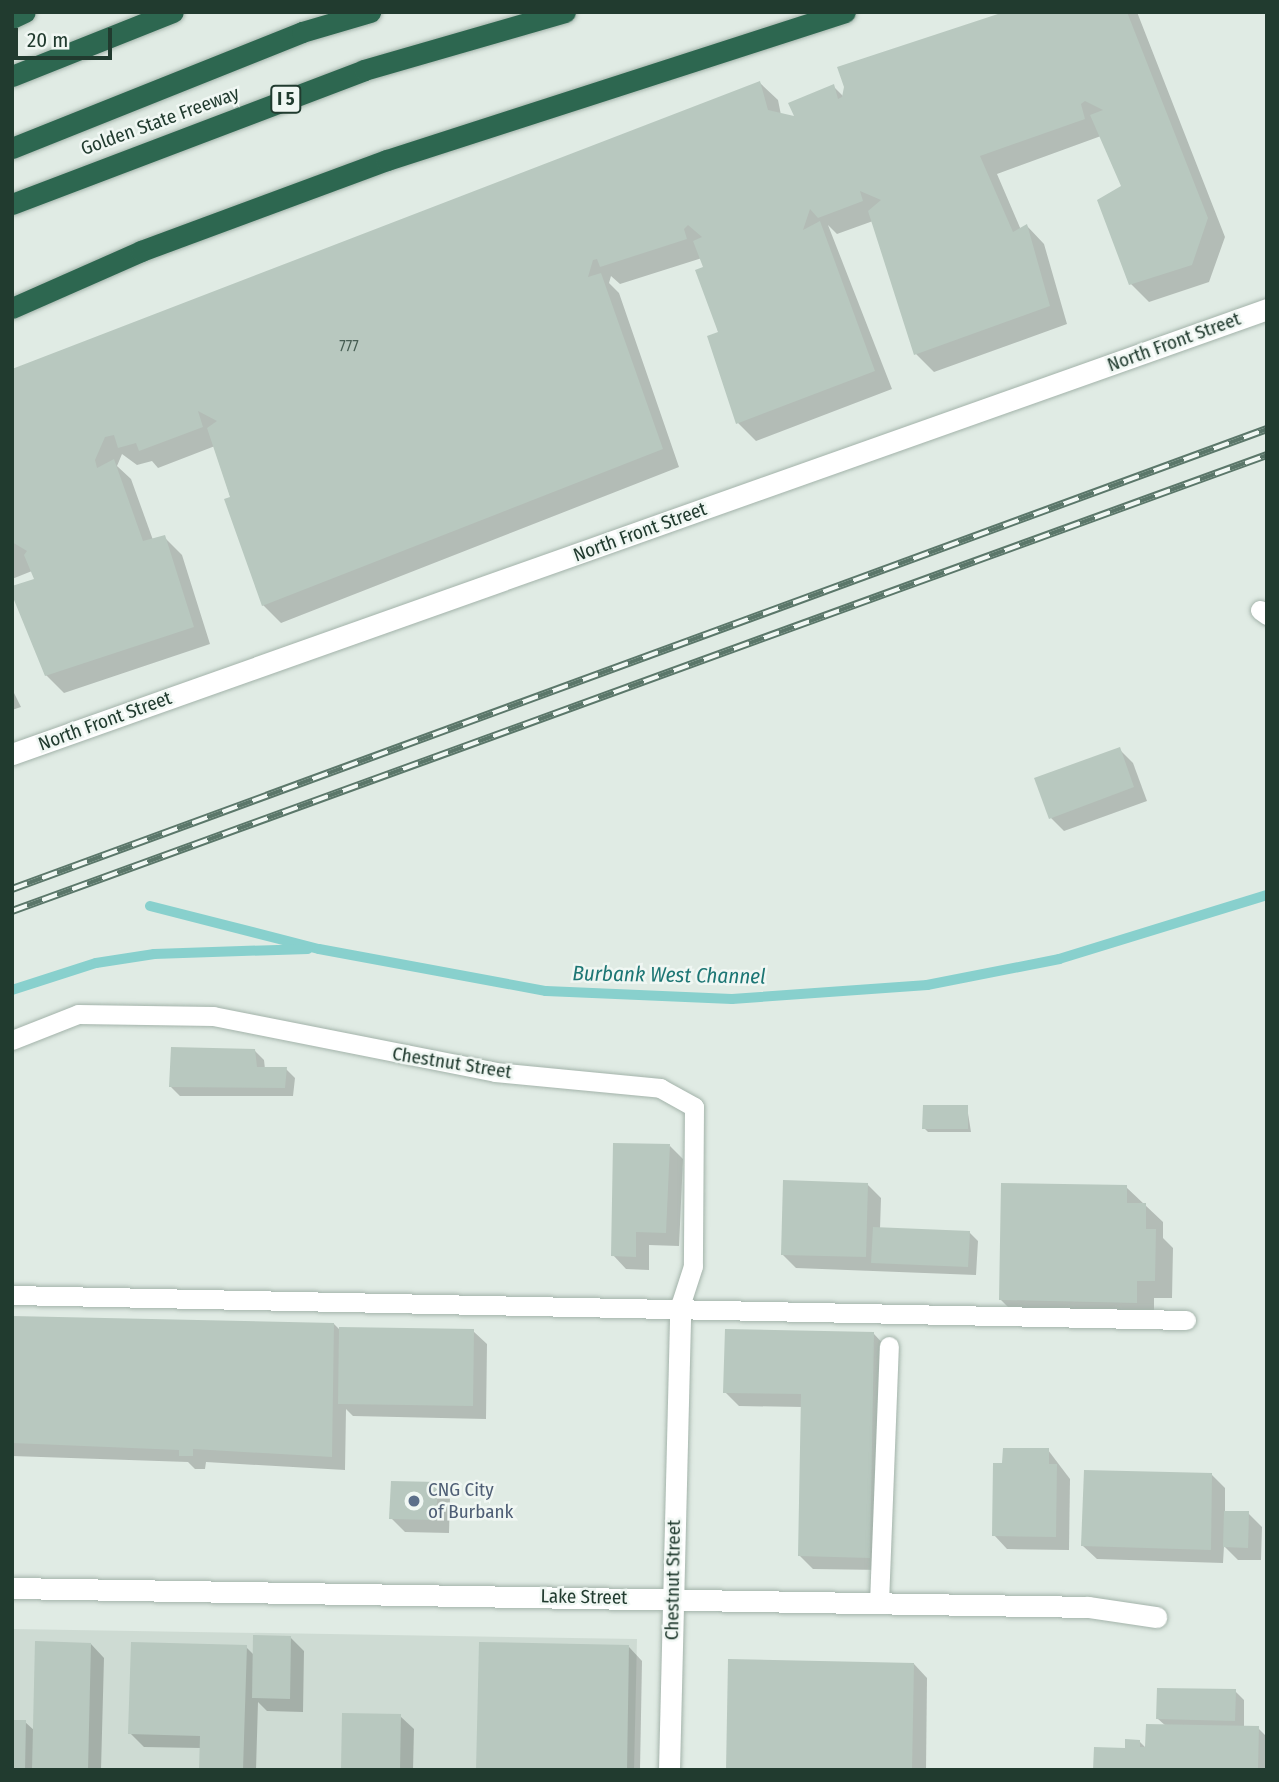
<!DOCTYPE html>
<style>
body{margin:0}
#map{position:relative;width:1279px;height:1782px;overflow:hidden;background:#e0ebe4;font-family:"Fira Sans Condensed",sans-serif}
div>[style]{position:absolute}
.built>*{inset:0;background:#cedbd3}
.shadow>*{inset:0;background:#0003}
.stream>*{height:10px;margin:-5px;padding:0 5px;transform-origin:5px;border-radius:5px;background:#88d0cd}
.building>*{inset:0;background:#b8c8bf}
.roads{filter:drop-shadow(0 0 2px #a3b3aa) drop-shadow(0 0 2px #a3b3aa)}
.service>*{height:19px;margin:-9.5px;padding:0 9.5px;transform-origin:9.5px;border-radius:9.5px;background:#fff}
.minor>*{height:21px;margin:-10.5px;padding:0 10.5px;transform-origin:10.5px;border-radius:10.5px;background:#fff}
.secondary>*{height:21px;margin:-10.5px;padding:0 10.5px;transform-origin:10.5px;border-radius:10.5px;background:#fff}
.motorway>*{height:21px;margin:-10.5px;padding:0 10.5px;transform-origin:10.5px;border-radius:10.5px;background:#2d6750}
.rail>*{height:8px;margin-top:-4px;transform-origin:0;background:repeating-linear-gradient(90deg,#f0f7f3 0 16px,#5b776a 0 32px);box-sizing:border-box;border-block:2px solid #5b776a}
.dots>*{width:19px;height:19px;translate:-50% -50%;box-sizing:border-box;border:4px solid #f0f7f3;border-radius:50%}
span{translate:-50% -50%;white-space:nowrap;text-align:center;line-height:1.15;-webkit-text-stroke:5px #f0f7f3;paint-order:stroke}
.number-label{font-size:16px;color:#475e53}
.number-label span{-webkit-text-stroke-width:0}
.shield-label span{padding:2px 5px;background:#f0f7f3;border:2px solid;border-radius:5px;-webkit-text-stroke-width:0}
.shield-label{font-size:18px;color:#213b2f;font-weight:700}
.street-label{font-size:19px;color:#213b2f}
.service-label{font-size:19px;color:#4e5e75}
.left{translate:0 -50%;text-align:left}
.water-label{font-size:21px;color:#1c7674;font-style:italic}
.frame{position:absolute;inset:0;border:14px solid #213b2f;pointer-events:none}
.scale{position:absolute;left:14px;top:28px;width:98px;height:32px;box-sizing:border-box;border:4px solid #213b2f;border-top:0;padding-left:9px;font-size:21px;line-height:24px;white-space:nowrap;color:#213b2f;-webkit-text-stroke:5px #f0f7f3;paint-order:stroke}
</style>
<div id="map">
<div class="built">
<div style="clip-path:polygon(12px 1629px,637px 1639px,634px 1770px,12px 1770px)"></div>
</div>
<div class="shadow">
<div style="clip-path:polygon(1012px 12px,1137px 12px,1225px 237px,1209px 282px,1149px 302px,1131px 284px,1124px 187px,1101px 136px,997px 174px,1021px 230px,1027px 226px,1044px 244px,1067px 324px,934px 372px,916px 354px,873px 221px,837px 234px,828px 225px,892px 389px,756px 441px,738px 423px,702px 258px,620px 284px,611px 276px,609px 283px,619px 293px,679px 467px,281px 623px,263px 605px,215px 446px,158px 468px,152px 461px,137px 465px,122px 454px,117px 466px,131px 479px,153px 540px,164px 537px,182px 555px,210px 644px,64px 693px,46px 675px,36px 580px,32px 571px,12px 579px,12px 371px,760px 83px,778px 100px,781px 115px,797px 118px,833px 86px,844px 97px)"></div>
<div style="clip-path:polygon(12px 689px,21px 707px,12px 710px)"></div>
<div style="clip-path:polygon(1119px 749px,1133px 763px,1147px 801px,1064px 831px,1051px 818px)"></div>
<div style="clip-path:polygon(255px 1051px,264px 1060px,265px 1069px,286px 1069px,295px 1078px,293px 1096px,180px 1096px,171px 1087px)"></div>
<div style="clip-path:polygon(967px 1107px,971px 1132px,928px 1132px,924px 1128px)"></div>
<div style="clip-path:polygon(670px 1146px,683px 1159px,679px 1246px,649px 1245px,649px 1270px,626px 1269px,613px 1255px)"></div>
<div style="clip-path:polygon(867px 1184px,881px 1198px,880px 1229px,969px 1232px,978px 1241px,976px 1275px,796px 1268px,782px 1254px)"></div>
<div style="clip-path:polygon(1126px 1187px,1163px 1222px,1163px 1238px,1173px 1248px,1172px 1298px,1154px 1298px,1154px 1320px,1019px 1318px,1001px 1300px)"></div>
<div style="clip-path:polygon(12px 1318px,334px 1324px,341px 1331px,473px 1331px,487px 1344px,486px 1419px,353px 1416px,346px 1409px,345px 1470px,206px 1462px,205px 1469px,195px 1469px,188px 1462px,12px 1456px)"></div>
<div style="clip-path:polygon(874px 1334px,887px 1348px,883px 1570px,813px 1569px,800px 1556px,803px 1407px,739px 1406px,725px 1392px)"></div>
<div style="clip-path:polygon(1048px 1450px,1070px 1479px,1069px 1550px,1007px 1549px,994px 1535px)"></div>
<div style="clip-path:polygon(1212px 1475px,1225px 1488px,1225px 1513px,1248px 1513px,1262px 1527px,1261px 1560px,1238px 1560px,1224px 1546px,1223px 1563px,1097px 1559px,1083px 1546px)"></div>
<div style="clip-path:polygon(437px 1484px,450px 1498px,449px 1533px,405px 1532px,391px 1518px)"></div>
<div style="clip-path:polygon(290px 1637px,304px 1651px,303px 1712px,267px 1711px,258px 1702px,256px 1770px,200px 1770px,201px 1748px,144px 1747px,130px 1733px,246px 1647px,254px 1655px)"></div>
<div style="clip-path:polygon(91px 1644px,104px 1658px,101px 1770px,12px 1770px,25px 1722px,35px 1731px)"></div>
<div style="clip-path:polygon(629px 1647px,642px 1661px,640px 1770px,478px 1770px)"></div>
<div style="clip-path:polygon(914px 1664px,927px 1678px,926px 1770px,728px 1770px)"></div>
<div style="clip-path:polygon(1235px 1691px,1244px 1700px,1244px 1728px,1258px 1728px,1267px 1737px,1267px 1770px,1095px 1770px,1140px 1742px,1147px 1749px,1166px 1726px,1158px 1719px)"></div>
<div style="clip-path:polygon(400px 1716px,414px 1729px,413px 1770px,343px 1770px)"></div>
</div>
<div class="stream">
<div style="left:150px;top:906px;width:174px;rotate:14.3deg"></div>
<div style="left:319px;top:949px;width:231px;rotate:10.5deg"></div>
<div style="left:546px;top:991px;width:186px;rotate:2.5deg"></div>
<div style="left:732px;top:999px;width:196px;rotate:-4.1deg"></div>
<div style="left:927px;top:985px;width:135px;rotate:-11.1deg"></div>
<div style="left:1059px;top:959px;width:218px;rotate:-17.1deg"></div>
<div style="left:12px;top:990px;width:88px;rotate:-17.8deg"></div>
<div style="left:96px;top:963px;width:59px;rotate:-8.8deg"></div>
<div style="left:154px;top:954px;width:154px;rotate:-1.9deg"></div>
</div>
<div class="building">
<div style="clip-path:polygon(1004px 12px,1127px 12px,1208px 218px,1192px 265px,1129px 285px,1097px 200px,1121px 186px,1090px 115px,1103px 110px,1085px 101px,1081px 104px,1085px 119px,980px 156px,1013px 232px,1027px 224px,1050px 306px,914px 355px,868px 211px,881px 200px,860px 191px,863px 201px,818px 218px,810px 209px,803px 230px,820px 221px,875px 371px,736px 424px,707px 336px,718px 332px,695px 270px,703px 267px,693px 241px,702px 237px,688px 225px,684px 229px,687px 239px,600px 267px,597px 259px,593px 260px,588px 277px,601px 273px,663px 449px,262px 606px,224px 499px,230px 497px,207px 428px,217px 421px,198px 411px,203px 427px,139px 451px,136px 443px,118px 448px,114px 435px,105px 437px,95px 460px,97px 468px,114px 459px,143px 541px,165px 535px,194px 627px,45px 676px,12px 595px,12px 586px,34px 579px,24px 555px,27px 551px,12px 542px,12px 369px,760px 81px,768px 110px,794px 116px,788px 103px,834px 84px,838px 99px,842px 97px,844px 87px,837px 67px)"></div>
<div style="clip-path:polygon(1120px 747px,1134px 787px,1049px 819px,1034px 778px)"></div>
<div style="clip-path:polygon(171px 1047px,255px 1049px,257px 1067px,287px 1067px,285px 1088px,169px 1087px)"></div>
<div style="clip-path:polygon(923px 1105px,968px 1105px,968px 1129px,922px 1129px)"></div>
<div style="clip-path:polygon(613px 1143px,670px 1144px,666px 1233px,636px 1232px,636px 1257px,611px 1256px)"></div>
<div style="clip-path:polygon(783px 1180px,868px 1183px,866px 1257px,781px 1255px)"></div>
<div style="clip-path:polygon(1001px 1183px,1127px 1185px,1127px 1203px,1146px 1203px,1146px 1229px,1156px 1229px,1155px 1281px,1137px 1281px,1137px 1303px,999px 1300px)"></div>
<div style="clip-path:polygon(873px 1227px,970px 1231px,968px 1267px,871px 1263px)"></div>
<div style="clip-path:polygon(12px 1316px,334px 1323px,332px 1457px,193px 1449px,193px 1456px,179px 1456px,179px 1450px,12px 1443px)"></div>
<div style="clip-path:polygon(339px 1327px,474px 1329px,473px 1406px,338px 1404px)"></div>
<div style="clip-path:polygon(725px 1329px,874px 1332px,870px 1558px,798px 1556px,801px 1394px,723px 1393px)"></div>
<div style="clip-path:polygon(1003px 1448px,1049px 1448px,1049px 1464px,1057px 1464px,1056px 1537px,992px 1536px,993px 1463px,1002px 1463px)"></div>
<div style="clip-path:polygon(1084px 1470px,1212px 1473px,1211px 1550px,1081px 1546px)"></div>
<div style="clip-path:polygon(391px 1481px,438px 1482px,436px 1520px,389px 1519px)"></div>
<div style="clip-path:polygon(1224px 1511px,1249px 1511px,1248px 1548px,1223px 1547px)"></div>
<div style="clip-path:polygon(253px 1635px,291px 1636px,290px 1699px,252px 1698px)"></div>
<div style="clip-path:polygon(35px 1641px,91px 1643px,88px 1770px,32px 1770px)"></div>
<div style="clip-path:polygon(131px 1642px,247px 1645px,243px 1770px,199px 1770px,200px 1736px,128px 1734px)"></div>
<div style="clip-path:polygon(479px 1642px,629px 1645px,627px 1770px,476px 1770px)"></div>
<div style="clip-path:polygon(728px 1659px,914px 1663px,912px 1770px,726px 1770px)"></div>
<div style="clip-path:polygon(1157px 1688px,1236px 1689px,1235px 1721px,1156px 1719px)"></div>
<div style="clip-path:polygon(342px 1713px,401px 1714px,400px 1770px,341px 1770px)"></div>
<div style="clip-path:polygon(12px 1720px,26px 1720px,25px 1770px,12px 1770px)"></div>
<div style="clip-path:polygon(1146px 1724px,1259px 1726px,1258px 1770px,1093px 1770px,1094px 1747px,1125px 1748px,1125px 1739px,1140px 1740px,1140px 1747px,1145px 1747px)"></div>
</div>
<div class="roads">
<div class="service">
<div style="left:1260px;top:610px;width:9px;rotate:36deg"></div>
<div style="left:12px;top:1040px;width:71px;rotate:-21.5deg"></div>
<div style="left:78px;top:1014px;width:135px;rotate:0.8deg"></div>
<div style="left:213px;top:1016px;width:288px;rotate:11.2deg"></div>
<div style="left:495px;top:1072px;width:166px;rotate:5.5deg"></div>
<div style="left:660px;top:1088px;width:39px;rotate:29deg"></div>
<div style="left:694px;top:1107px;width:159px;rotate:90.4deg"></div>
<div style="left:693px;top:1266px;width:42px;rotate:108deg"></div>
<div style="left:12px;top:1295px;width:1174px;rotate:1.22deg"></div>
<div style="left:879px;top:1603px;width:257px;rotate:-87.8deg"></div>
</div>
<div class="minor">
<div style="left:12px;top:1588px;width:1076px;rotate:1.01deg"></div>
<div style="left:1088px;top:1607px;width:69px;rotate:8.4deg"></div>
<div style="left:669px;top:1770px;width:464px;rotate:-88.6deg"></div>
</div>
<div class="secondary">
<div style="left:12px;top:754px;width:1332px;rotate:-19.52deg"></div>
</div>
<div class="motorway">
<div style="left:12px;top:18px;width:14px;rotate:-25deg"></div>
<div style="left:12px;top:76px;width:173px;rotate:-21.7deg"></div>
<div style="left:12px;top:148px;width:312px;rotate:-21.8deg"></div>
<div style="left:302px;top:32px;width:71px;rotate:-16.4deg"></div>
<div style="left:12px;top:204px;width:377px;rotate:-20.8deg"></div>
<div style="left:364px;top:70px;width:209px;rotate:-16.1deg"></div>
<div style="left:12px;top:308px;width:141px;rotate:-23.8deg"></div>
<div style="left:141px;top:251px;width:262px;rotate:-20.3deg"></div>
<div style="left:387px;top:160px;width:481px;rotate:-17.9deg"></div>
</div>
</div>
<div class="rail">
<div style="left:12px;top:889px;width:1337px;rotate:-20.13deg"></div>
<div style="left:12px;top:911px;width:1335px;rotate:-19.97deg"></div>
</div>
<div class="dots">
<div style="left:414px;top:1501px;background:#5c6f8a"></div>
</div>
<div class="number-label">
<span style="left:349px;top:346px">777</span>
</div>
<div class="shield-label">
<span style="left:286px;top:99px">I 5</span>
</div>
<div class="street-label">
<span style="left:160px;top:121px;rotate:-20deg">Golden State Freeway</span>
<span style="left:1174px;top:342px;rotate:-20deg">North Front Street</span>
<span style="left:640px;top:532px;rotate:-20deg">North Front Street</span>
<span style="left:105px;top:721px;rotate:-20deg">North Front Street</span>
<span style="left:452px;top:1063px;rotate:9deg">Chestnut Street</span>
<span style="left:673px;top:1580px;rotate:-89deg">Chestnut Street</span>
<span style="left:584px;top:1597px;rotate:1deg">Lake Street</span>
</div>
<div class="service-label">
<span class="left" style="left:428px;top:1501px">CNG City<br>of Burbank</span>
</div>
<div class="water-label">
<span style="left:669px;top:975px;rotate:1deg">Burbank West Channel</span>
</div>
<div class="frame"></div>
<div class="scale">20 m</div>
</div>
